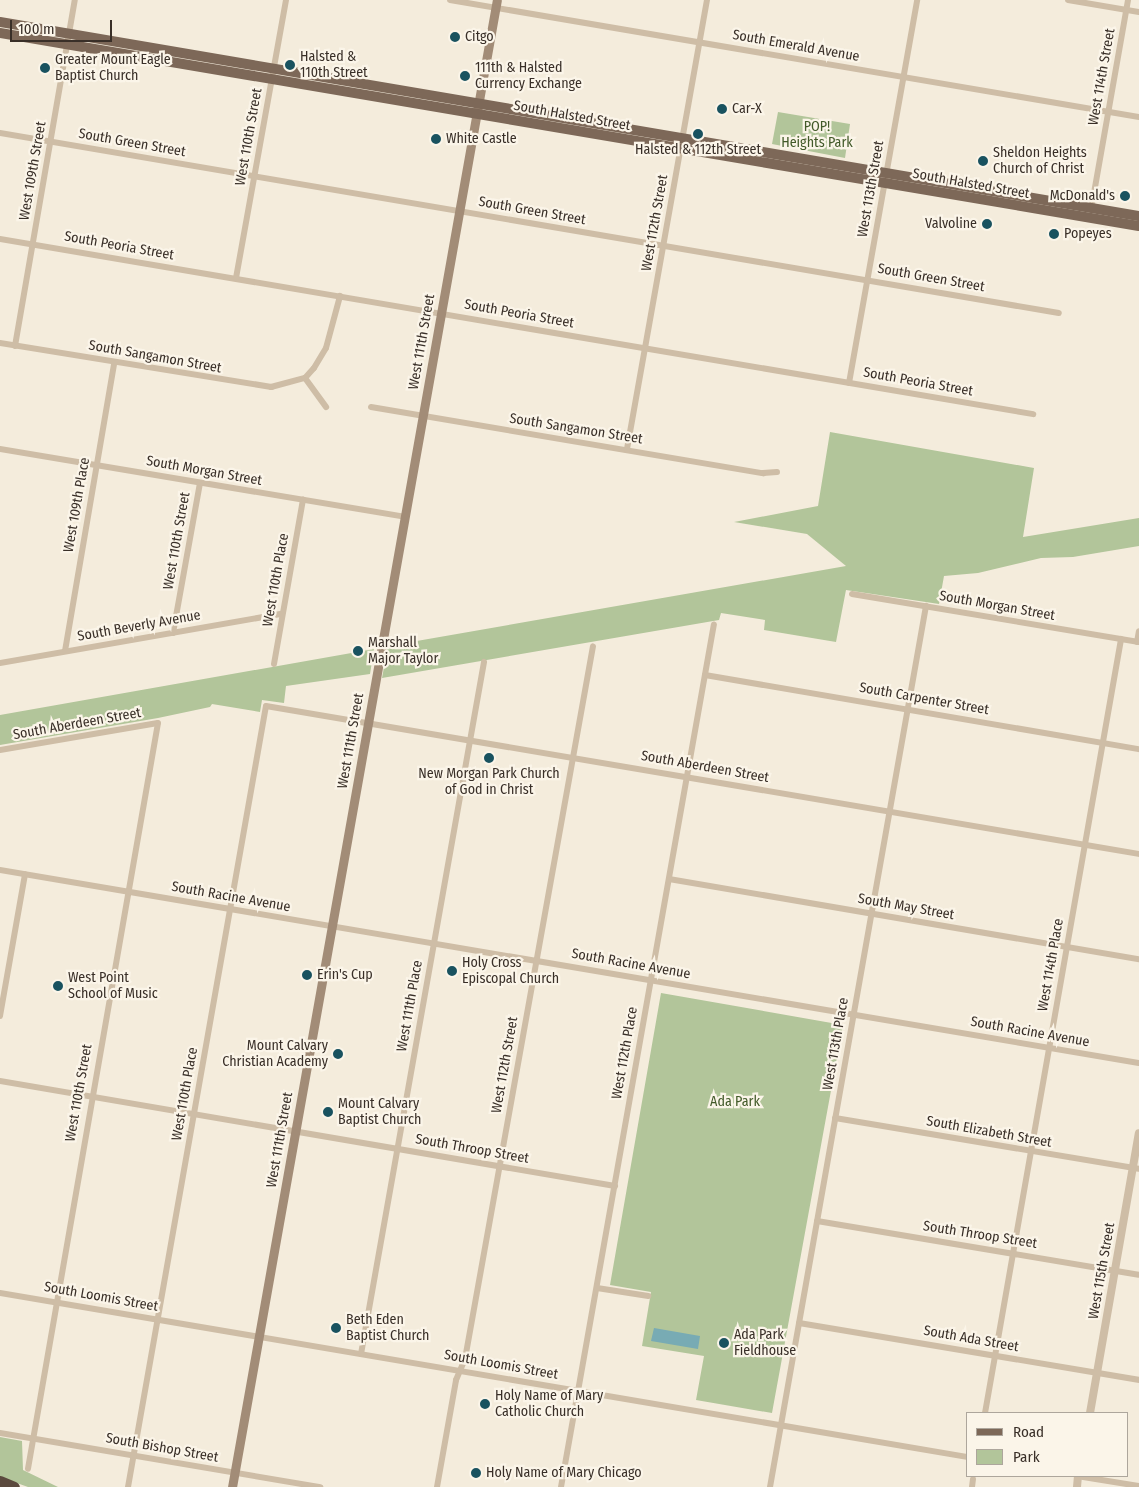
<!DOCTYPE html>
<style>
body{margin:0}
#map{position:relative;width:1139px;height:1487px;overflow:hidden;background:#f4ecdc;font-family:"Fira Sans Condensed",sans-serif}
div>[style]{position:absolute}
.green>*{inset:0;background:#b2c59a}
.water>*{inset:0;background:#78abb4}
.minor>*{height:6px;margin:-3px;padding:0 3px;transform-origin:3px;border-radius:3px;background:#cebda6}
.tertiary>*{height:8px;margin:-4px;padding:0 4px;transform-origin:4px;border-radius:4px;background:#cebda6}
.secondary>*{height:9px;margin:-4.5px;padding:0 4.5px;transform-origin:4.5px;border-radius:4.5px;background:#a28c77}
.primary>*{height:10px;margin:-5px;padding:0 5px;transform-origin:5px;border-radius:5px;background:#7d6858}
.motorway>*{height:11px;margin:-5.5px;padding:0 5.5px;transform-origin:5.5px;border-radius:5.5px;background:#5b4a3e}
.dots>*{width:14px;height:14px;translate:-50% -50%;box-sizing:border-box;border:2px solid #fbf5e9;border-radius:50%}
span{translate:-50% -50%;white-space:nowrap;text-align:center;line-height:1.15;-webkit-text-stroke:4.5px #fbf5e9;paint-order:stroke}
.poi-label{font-size:14px;color:#392f28}
.left{translate:0 -50%;text-align:left}
.right{translate:-100% -50%;text-align:right}
.street-label{font-size:14px;color:#392f28}
.park-label{font-size:14px;color:#425a29}
.legend{position:absolute;left:966px;top:1412px;width:162px;height:65px;box-sizing:border-box;background:#fbf5e9;border:1px solid #ada69c;margin:0;padding:6px 9px;list-style:none;font-size:15px;color:#392f28}
.legend li{display:flex;align-items:center;gap:10px;height:25px}
.legend b{width:25px;border:1px solid #ada69c}
.scale{position:absolute;left:10px;top:20px;width:102px;height:22px;box-sizing:border-box;border:2px solid #392f28;border-top:0;padding-left:6px;font-size:15px;line-height:18px;white-space:nowrap;color:#392f28;-webkit-text-stroke:4px #fbf5e9;paint-order:stroke}
</style>
<div id="map">
<div class="green">
<div style="clip-path:polygon(778px 112px,850px 124px,845px 158px,772px 144px)"></div>
<div style="clip-path:polygon(830px 432px,1034px 468px,1023px 537px,1139px 518px,1139px 546px,1073px 557px,1041px 558px,978px 573px,944px 576px,939px 604px,846px 590px,836px 642px,764px 630px,765px 620px,721px 613px,719px 620px,382px 678px,388px 646px,846px 566px,807px 534px,734px 522px,818px 506px)"></div>
<div style="clip-path:polygon(374px 649px,370px 674px,286px 686px,284px 703px,262px 700px,260px 712px,212px 704px,210px 707px,158px 718px,0 745px,0 715px)"></div>
<div style="clip-path:polygon(661px 993px,843px 1025px,772px 1413px,696px 1400px,704px 1356px,642px 1346px,651px 1292px,610px 1285px)"></div>
<div style="clip-path:polygon(0 1437px,22px 1441px,23px 1470px,58px 1487px,28px 1487px,0 1477px)"></div>
</div>
<div class="water">
<div style="clip-path:polygon(654px 1328px,700px 1336px,698px 1349px,651px 1341px)"></div>
</div>
<div class="minor">
<div style="left:450px;top:0;width:699px;rotate:9.64deg"></div>
<div style="left:1068px;top:0;width:72px;rotate:9.6deg"></div>
<div style="left:0;top:133px;width:1074px;rotate:9.65deg"></div>
<div style="left:1091px;top:210px;width:213px;rotate:-80deg"></div>
<div style="left:0;top:239px;width:1048px;rotate:9.62deg"></div>
<div style="left:236px;top:278px;width:282px;rotate:-79.8deg"></div>
<div style="left:0;top:343px;width:275px;rotate:9.2deg"></div>
<div style="left:271px;top:387px;width:35px;rotate:-15deg"></div>
<div style="left:305px;top:378px;width:13px;rotate:-48deg"></div>
<div style="left:314px;top:368px;width:23px;rotate:-59deg"></div>
<div style="left:326px;top:348px;width:54px;rotate:-74.9deg"></div>
<div style="left:15px;top:346px;width:351px;rotate:-80.2deg"></div>
<div style="left:305px;top:378px;width:36px;rotate:54deg"></div>
<div style="left:849px;top:383px;width:389px;rotate:-79.9deg"></div>
<div style="left:371px;top:407px;width:398px;rotate:9.6deg"></div>
<div style="left:763px;top:473px;width:14px;rotate:-4deg"></div>
<div style="left:0;top:449px;width:411px;rotate:9.5deg"></div>
<div style="left:627px;top:449px;width:456px;rotate:-79.9deg"></div>
<div style="left:852px;top:594px;width:291px;rotate:9.5deg"></div>
<div style="left:173px;top:633px;width:152px;rotate:-79.8deg"></div>
<div style="left:1137px;top:642px;width:11px;rotate:-80deg"></div>
<div style="left:65px;top:651px;width:292px;rotate:-80.3deg"></div>
<div style="left:0;top:663px;width:286px;rotate:-9.9deg"></div>
<div style="left:274px;top:664px;width:167px;rotate:-80deg"></div>
<div style="left:705px;top:675px;width:440px;rotate:9.7deg"></div>
<div style="left:0;top:750px;width:160px;rotate:-9.7deg"></div>
<div style="left:158px;top:723px;width:757px;rotate:99.89deg"></div>
<div style="left:0;top:870px;width:1155px;rotate:9.62deg"></div>
<div style="left:669px;top:879px;width:477px;rotate:9.7deg"></div>
<div style="left:0;top:1016px;width:144px;rotate:-80deg"></div>
<div style="left:0;top:1081px;width:624px;rotate:9.69deg"></div>
<div style="left:835px;top:1118px;width:308px;rotate:9.5deg"></div>
<div style="left:817px;top:1221px;width:326px;rotate:9.5deg"></div>
<div style="left:597px;top:1288px;width:52px;rotate:8.9deg"></div>
<div style="left:0;top:1293px;width:982px;rotate:9.62deg"></div>
<div style="left:799px;top:1323px;width:345px;rotate:9.5deg"></div>
<div style="left:361px;top:1354px;width:703px;rotate:-79.92deg"></div>
<div style="left:985px;top:1413px;width:786px;rotate:-80.03deg"></div>
<div style="left:0;top:1433px;width:325px;rotate:9.6deg"></div>
<div style="left:1077px;top:1476px;width:63px;rotate:9.2deg"></div>
<div style="left:128px;top:1487px;width:793px;rotate:-79.98deg"></div>
<div style="left:266px;top:706px;width:885px;rotate:9.62deg"></div>
<div style="left:437px;top:1487px;width:109px;rotate:-79.9deg"></div>
<div style="left:456px;top:1380px;width:23px;rotate:-67deg"></div>
<div style="left:465px;top:1359px;width:724px;rotate:-79.82deg"></div>
<div style="left:561px;top:1487px;width:876px;rotate:-79.95deg"></div>
<div style="left:770px;top:1487px;width:895px;rotate:-79.96deg"></div>
<div style="left:972px;top:1487px;width:8px;rotate:-83deg"></div>
</div>
<div class="tertiary">
<div style="left:1090px;top:1413px;width:284px;rotate:-80.1deg"></div>
<div style="left:1077px;top:1487px;width:11px;rotate:-85deg"></div>
</div>
<div class="secondary">
<div style="left:232px;top:1487px;width:1510px;rotate:-79.9deg"></div>
</div>
<div class="primary">
<div style="left:0;top:22px;width:1155px;rotate:9.67deg"></div>
<div style="left:0;top:33px;width:1155px;rotate:9.62deg"></div>
</div>
<div class="motorway">
<div style="left:0;top:1481px;width:15px;rotate:23deg"></div>
</div>
<div class="dots">
<div style="left:455px;top:37px;background:#19525f"></div>
<div style="left:290px;top:65px;background:#19525f"></div>
<div style="left:45px;top:68px;background:#19525f"></div>
<div style="left:465px;top:76px;background:#19525f"></div>
<div style="left:722px;top:109px;background:#19525f"></div>
<div style="left:698px;top:134px;background:#19525f"></div>
<div style="left:436px;top:139px;background:#19525f"></div>
<div style="left:983px;top:161px;background:#19525f"></div>
<div style="left:1125px;top:196px;background:#19525f"></div>
<div style="left:987px;top:224px;background:#19525f"></div>
<div style="left:1054px;top:234px;background:#19525f"></div>
<div style="left:358px;top:651px;background:#19525f"></div>
<div style="left:489px;top:758px;background:#19525f"></div>
<div style="left:452px;top:971px;background:#19525f"></div>
<div style="left:307px;top:975px;background:#19525f"></div>
<div style="left:58px;top:986px;background:#19525f"></div>
<div style="left:338px;top:1054px;background:#19525f"></div>
<div style="left:328px;top:1112px;background:#19525f"></div>
<div style="left:336px;top:1328px;background:#19525f"></div>
<div style="left:724px;top:1343px;background:#19525f"></div>
<div style="left:485px;top:1404px;background:#19525f"></div>
<div style="left:476px;top:1473px;background:#19525f"></div>
</div>
<div class="poi-label">
<span class="left" style="left:465px;top:37px">Citgo</span>
<span class="left" style="left:300px;top:65px">Halsted &amp;<br>110th Street</span>
<span class="left" style="left:55px;top:68px">Greater Mount Eagle<br>Baptist Church</span>
<span class="left" style="left:475px;top:76px">111th &amp; Halsted<br>Currency Exchange</span>
<span class="left" style="left:732px;top:109px">Car-X</span>
<span class="left" style="left:446px;top:139px">White Castle</span>
<span style="left:698px;top:150px">Halsted &amp; 112th Street</span>
<span class="left" style="left:993px;top:161px">Sheldon Heights<br>Church of Christ</span>
<span class="right" style="left:1115px;top:196px">McDonald's</span>
<span class="right" style="left:977px;top:224px">Valvoline</span>
<span class="left" style="left:1064px;top:234px">Popeyes</span>
<span class="left" style="left:368px;top:651px">Marshall<br>Major Taylor</span>
<span style="left:489px;top:782px">New Morgan Park Church<br>of God in Christ</span>
<span class="left" style="left:462px;top:971px">Holy Cross<br>Episcopal Church</span>
<span class="left" style="left:317px;top:975px">Erin's Cup</span>
<span class="left" style="left:68px;top:986px">West Point<br>School of Music</span>
<span class="right" style="left:328px;top:1054px">Mount Calvary<br>Christian Academy</span>
<span class="left" style="left:338px;top:1112px">Mount Calvary<br>Baptist Church</span>
<span class="left" style="left:346px;top:1328px">Beth Eden<br>Baptist Church</span>
<span class="left" style="left:734px;top:1343px">Ada Park<br>Fieldhouse</span>
<span class="left" style="left:495px;top:1404px">Holy Name of Mary<br>Catholic Church</span>
<span class="left" style="left:486px;top:1473px">Holy Name of Mary Chicago</span>
</div>
<div class="street-label">
<span style="left:796px;top:46px;rotate:10deg">South Emerald Avenue</span>
<span style="left:1102px;top:77px;rotate:-80deg">West 114th Street</span>
<span style="left:572px;top:116px;rotate:10deg">South Halsted Street</span>
<span style="left:249px;top:137px;rotate:-80deg">West 110th Street</span>
<span style="left:132px;top:143px;rotate:10deg">South Green Street</span>
<span style="left:33px;top:171px;rotate:-80deg">West 109th Street</span>
<span style="left:971px;top:184px;rotate:10deg">South Halsted Street</span>
<span style="left:871px;top:189px;rotate:-80deg">West 113th Street</span>
<span style="left:532px;top:211px;rotate:10deg">South Green Street</span>
<span style="left:655px;top:223px;rotate:-80deg">West 112th Street</span>
<span style="left:119px;top:246px;rotate:10deg">South Peoria Street</span>
<span style="left:931px;top:278px;rotate:10deg">South Green Street</span>
<span style="left:519px;top:314px;rotate:10deg">South Peoria Street</span>
<span style="left:422px;top:342px;rotate:-80deg">West 111th Street</span>
<span style="left:155px;top:357px;rotate:10deg">South Sangamon Street</span>
<span style="left:918px;top:382px;rotate:10deg">South Peoria Street</span>
<span style="left:576px;top:429px;rotate:9deg">South Sangamon Street</span>
<span style="left:204px;top:471px;rotate:10deg">South Morgan Street</span>
<span style="left:77px;top:505px;rotate:-80deg">West 109th Place</span>
<span style="left:177px;top:541px;rotate:-80deg">West 110th Street</span>
<span style="left:276px;top:580px;rotate:-80deg">West 110th Place</span>
<span style="left:997px;top:606px;rotate:10deg">South Morgan Street</span>
<span style="left:139px;top:626px;rotate:-10deg">South Beverly Avenue</span>
<span style="left:924px;top:699px;rotate:10deg">South Carpenter Street</span>
<span style="left:77px;top:724px;rotate:-10deg">South Aberdeen Street</span>
<span style="left:351px;top:741px;rotate:-80deg">West 111th Street</span>
<span style="left:705px;top:767px;rotate:10deg">South Aberdeen Street</span>
<span style="left:231px;top:897px;rotate:10deg">South Racine Avenue</span>
<span style="left:906px;top:907px;rotate:10deg">South May Street</span>
<span style="left:631px;top:964px;rotate:10deg">South Racine Avenue</span>
<span style="left:1051px;top:965px;rotate:-80deg">West 114th Place</span>
<span style="left:410px;top:1006px;rotate:-80deg">West 111th Place</span>
<span style="left:1030px;top:1032px;rotate:10deg">South Racine Avenue</span>
<span style="left:836px;top:1044px;rotate:-80deg">West 113th Place</span>
<span style="left:625px;top:1053px;rotate:-80deg">West 112th Place</span>
<span style="left:505px;top:1065px;rotate:-80deg">West 112th Street</span>
<span style="left:79px;top:1093px;rotate:-80deg">West 110th Street</span>
<span style="left:185px;top:1094px;rotate:-80deg">West 110th Place</span>
<span style="left:989px;top:1132px;rotate:10deg">South Elizabeth Street</span>
<span style="left:280px;top:1140px;rotate:-80deg">West 111th Street</span>
<span style="left:472px;top:1149px;rotate:10deg">South Throop Street</span>
<span style="left:980px;top:1235px;rotate:9deg">South Throop Street</span>
<span style="left:1102px;top:1271px;rotate:-80deg">West 115th Street</span>
<span style="left:101px;top:1297px;rotate:10deg">South Loomis Street</span>
<span style="left:971px;top:1339px;rotate:10deg">South Ada Street</span>
<span style="left:501px;top:1365px;rotate:10deg">South Loomis Street</span>
<span style="left:162px;top:1448px;rotate:10deg">South Bishop Street</span>
</div>
<div class="park-label">
<span style="left:817px;top:135px">POP!<br>Heights Park</span>
<span style="left:735px;top:1102px">Ada Park</span>
</div>
<ul class="legend">
<li><b style="height:6px;background:#7d6858"></b>Road</li>
<li><b style="height:14px;background:#b2c59a"></b>Park</li>
</ul>
<div class="scale">100 m</div>
</div>
